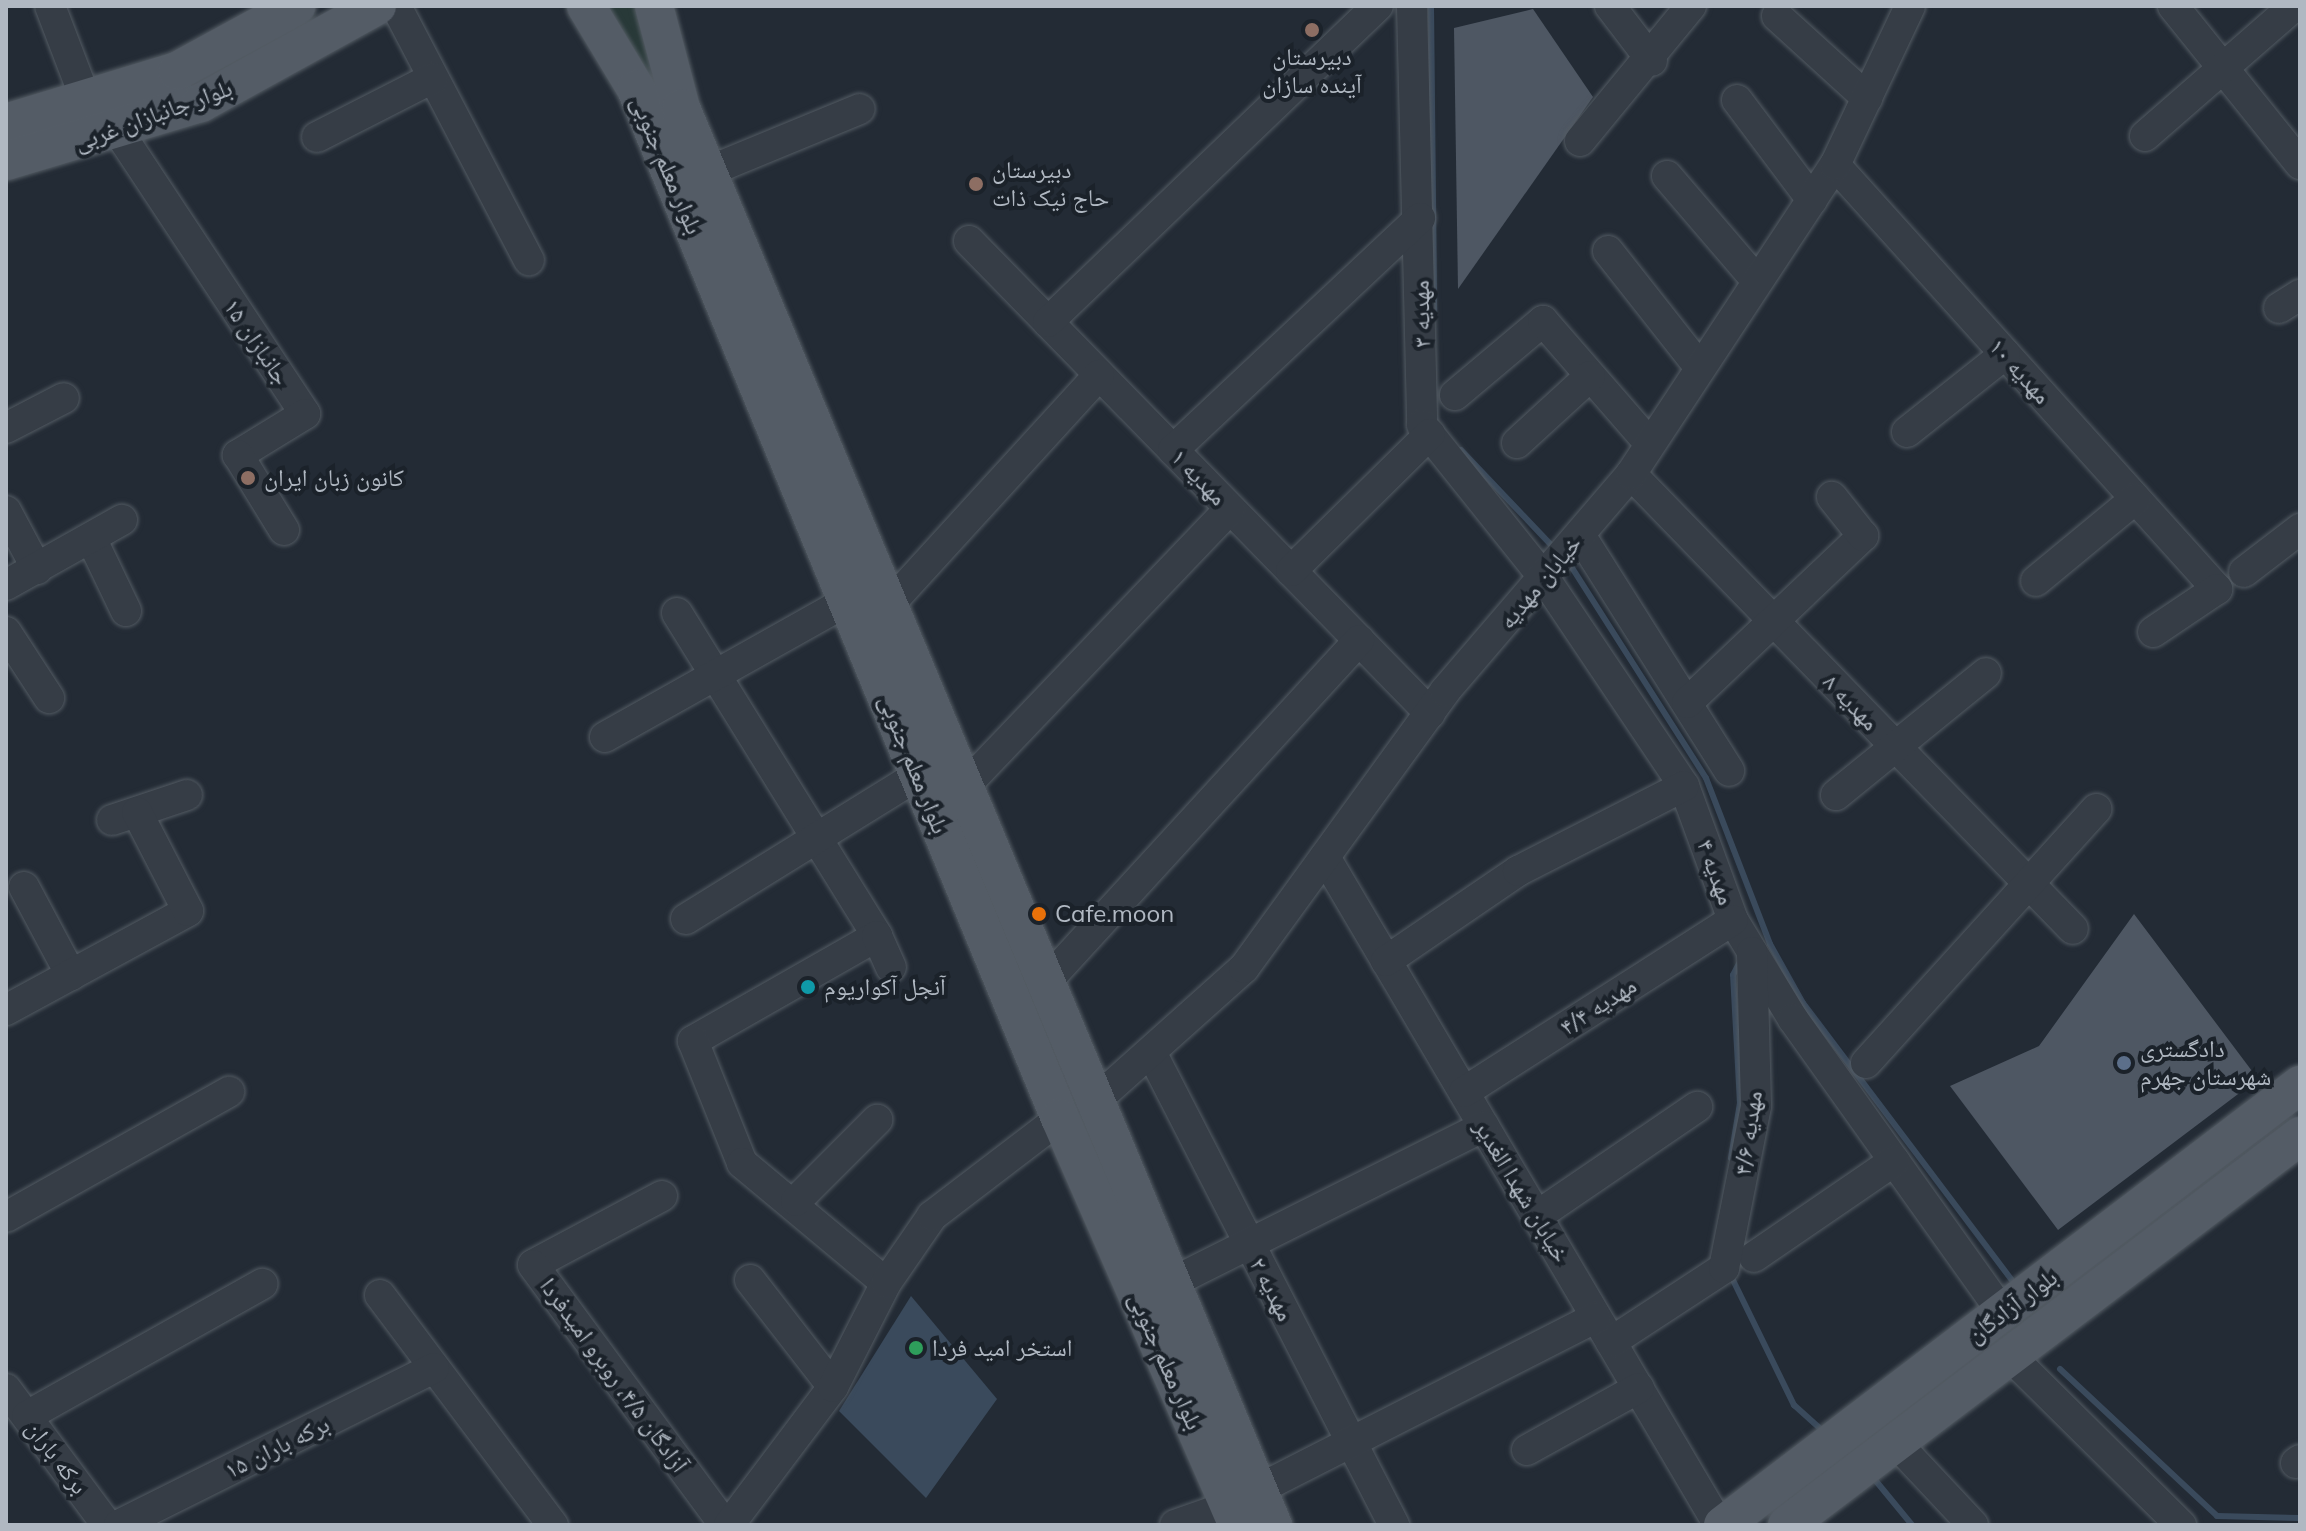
<!DOCTYPE html>
<meta charset="utf-8">
<style>
body{margin:0}
#map{position:relative;width:2306px;height:1531px;overflow:hidden;background:#232b35;font-family:Mulish,"Noto Naskh Arabic",sans-serif}
div>[style]{position:absolute}
.green>*{inset:0;background:#283938}
.water>*{inset:0;background:#3a4a5c}
.stream>*{height:6px;margin:-3px;padding:0 3px;transform-origin:3px;border-radius:3px;background:#3a4a5c}
.building>*{inset:0;background:#4e5763}
.roads{filter:drop-shadow(0 0 2px #535b63) drop-shadow(0 0 2px #535b63)}
.minor>*{height:30px;margin:-15px;padding:0 15px;transform-origin:15px;border-radius:15px;background:#363d46}
.major>*{height:38px;margin:-19px;padding:0 19px;transform-origin:19px;border-radius:19px;background:#545c66}
.dots>*{width:22px;height:22px;translate:-50% -50%;box-sizing:border-box;border:4px solid #1b222a;border-radius:50%}
span{translate:-50% -50%;white-space:nowrap;text-align:center;line-height:1.15;-webkit-text-stroke:8px #1b222a;paint-order:stroke}
.poi-label{font-size:24px;color:#b0b8c2}
.left{translate:0 -50%;text-align:left}
.street-label{font-size:24px;color:#b0b8c2}
.frame{position:absolute;inset:0;border:8px solid #b0b8c2;pointer-events:none}
</style>
<div id="map">
<div class="green">
<div style="clip-path:polygon(603px 6px,635px 6px,656px 90px)"></div>
</div>
<div class="water">
<div style="clip-path:polygon(911px 1296px,997px 1399px,926px 1498px,839px 1411px)"></div>
</div>
<div class="stream">
<div style="left:1431px;top:6px;width:306px;rotate:89.4deg"></div>
<div style="left:1461px;top:450px;width:137px;rotate:46.5deg"></div>
<div style="left:1569px;top:563px;width:255px;rotate:57.5deg"></div>
<div style="left:1706px;top:778px;width:178px;rotate:68.9deg"></div>
<div style="left:1770px;top:944px;width:68px;rotate:60.8deg"></div>
<div style="left:1803px;top:1003px;width:356px;rotate:53deg"></div>
<div style="left:1731px;top:1158px;width:56px;rotate:-80.7deg"></div>
<div style="left:1740px;top:1103px;width:128px;rotate:-93.1deg"></div>
<div style="left:1733px;top:975px;width:17px;rotate:-62deg"></div>
<div style="left:1731px;top:1276px;width:144px;rotate:64deg"></div>
<div style="left:1794px;top:1405px;width:40px;rotate:42deg"></div>
<div style="left:2060px;top:1369px;width:215px;rotate:43.1deg"></div>
<div style="left:2217px;top:1516px;width:83px;rotate:1.4deg"></div>
<div style="left:1871px;top:1475px;width:65px;rotate:50.6deg"></div>
</div>
<div class="building">
<div style="clip-path:polygon(1533px 9px,1593px 97px,1458px 289px,1454px 28px)"></div>
<div style="clip-path:polygon(2134px 914px,2258px 1079px,2058px 1230px,1950px 1086px,2039px 1046px)"></div>
</div>
<div class="roads">
<div class="minor">
<div style="left:50px;top:6px;width:104px;rotate:69.1deg"></div>
<div style="left:396px;top:6px;width:287px;rotate:62.4deg"></div>
<div style="left:1412px;top:6px;width:419px;rotate:88.6deg"></div>
<div style="left:1422px;top:425px;width:197px;rotate:51.4deg"></div>
<div style="left:1545px;top:579px;width:249px;rotate:56.1deg"></div>
<div style="left:1684px;top:786px;width:143px;rotate:69.9deg"></div>
<div style="left:1733px;top:920px;width:116px;rotate:58.8deg"></div>
<div style="left:1793px;top:1019px;width:361px;rotate:54.5deg"></div>
<div style="left:1610px;top:6px;width:69px;rotate:52.6deg"></div>
<div style="left:2173px;top:6px;width:203px;rotate:51.2deg"></div>
<div style="left:1777px;top:16px;width:122px;rotate:42.3deg"></div>
<div style="left:1737px;top:100px;width:125px;rotate:53.1deg"></div>
<div style="left:118px;top:131px;width:339px;rotate:56.5deg"></div>
<div style="left:305px;top:414px;width:79px;rotate:148.5deg"></div>
<div style="left:238px;top:455px;width:88px;rotate:58.5deg"></div>
<div style="left:2145px;top:136px;width:198px;rotate:-41.1deg"></div>
<div style="left:317px;top:137px;width:130px;rotate:-27deg"></div>
<div style="left:1580px;top:141px;width:175px;rotate:-50.6deg"></div>
<div style="left:1835px;top:165px;width:571px;rotate:47.98deg"></div>
<div style="left:2217px;top:589px;width:77px;rotate:146.1deg"></div>
<div style="left:707px;top:172px;width:165px;rotate:-22.4deg"></div>
<div style="left:1667px;top:176px;width:138px;rotate:49.4deg"></div>
<div style="left:969px;top:241px;width:660px;rotate:45.68deg"></div>
<div style="left:1608px;top:251px;width:149px;rotate:51.8deg"></div>
<div style="left:2279px;top:308px;width:25px;rotate:-32deg"></div>
<div style="left:1048px;top:322px;width:457px;rotate:-43.8deg"></div>
<div style="left:1455px;top:395px;width:115px;rotate:-40.1deg"></div>
<div style="left:1543px;top:321px;width:163px;rotate:49deg"></div>
<div style="left:6px;top:428px;width:65px;rotate:-27.3deg"></div>
<div style="left:1907px;top:432px;width:125px;rotate:-38.5deg"></div>
<div style="left:1517px;top:443px;width:99px;rotate:-42.5deg"></div>
<div style="left:1173px;top:450px;width:339px;rotate:-43.2deg"></div>
<div style="left:1631px;top:474px;width:634px;rotate:45.83deg"></div>
<div style="left:6px;top:511px;width:66px;rotate:61.9deg"></div>
<div style="left:1580px;top:535px;width:279px;rotate:57.7deg"></div>
<div style="left:91px;top:538px;width:81px;rotate:64.4deg"></div>
<div style="left:1291px;top:571px;width:195px;rotate:-44.6deg"></div>
<div style="left:2244px;top:572px;width:71px;rotate:-37.5deg"></div>
<div style="left:2036px;top:581px;width:129px;rotate:-39.6deg"></div>
<div style="left:6px;top:585px;width:133px;rotate:-29.3deg"></div>
<div style="left:888px;top:606px;width:313px;rotate:-47.6deg"></div>
<div style="left:677px;top:613px;width:380px;rotate:58.2deg"></div>
<div style="left:877px;top:936px;width:212px;rotate:150.3deg"></div>
<div style="left:693px;top:1041px;width:131px;rotate:68.1deg"></div>
<div style="left:742px;top:1163px;width:187px;rotate:39.8deg"></div>
<div style="left:6px;top:632px;width:79px;rotate:56.9deg"></div>
<div style="left:1687px;top:703px;width:243px;rotate:-43.5deg"></div>
<div style="left:1863px;top:536px;width:50px;rotate:-128.5deg"></div>
<div style="left:605px;top:737px;width:278px;rotate:-29.3deg"></div>
<div style="left:964px;top:787px;width:385px;rotate:-46.3deg"></div>
<div style="left:1836px;top:795px;width:193px;rotate:-39.1deg"></div>
<div style="left:112px;top:820px;width:79px;rotate:-18.4deg"></div>
<div style="left:1325px;top:857px;width:776px;rotate:59.47deg"></div>
<div style="left:24px;top:887px;width:100px;rotate:61.9deg"></div>
<div style="left:686px;top:919px;width:273px;rotate:-31.8deg"></div>
<div style="left:877px;top:936px;width:34px;rotate:66deg"></div>
<div style="left:1386px;top:961px;width:160px;rotate:-34.3deg"></div>
<div style="left:1518px;top:871px;width:186px;rotate:-27.1deg"></div>
<div style="left:1045px;top:983px;width:465px;rotate:-47.5deg"></div>
<div style="left:6px;top:1010px;width:207px;rotate:-28.5deg"></div>
<div style="left:188px;top:911px;width:111px;rotate:-117.3deg"></div>
<div style="left:1151px;top:1052px;width:532px;rotate:62.81deg"></div>
<div style="left:1866px;top:1063px;width:343px;rotate:-47.8deg"></div>
<div style="left:1464px;top:1092px;width:319px;rotate:-32.6deg"></div>
<div style="left:1094px;top:1102px;width:201px;rotate:-41.8deg"></div>
<div style="left:1244px;top:968px;width:342px;rotate:-54deg"></div>
<div style="left:1445px;top:691px;width:286px;rotate:-49.4deg"></div>
<div style="left:1631px;top:474px;width:370px;rotate:-56.6deg"></div>
<div style="left:1835px;top:165px;width:176px;rotate:-64.7deg"></div>
<div style="left:662px;top:1196px;width:146px;rotate:151.9deg"></div>
<div style="left:533px;top:1265px;width:323px;rotate:53.6deg"></div>
<div style="left:796px;top:1201px;width:115px;rotate:-45deg"></div>
<div style="left:1537px;top:1216px;width:194px;rotate:-34.3deg"></div>
<div style="left:6px;top:1217px;width:256px;rotate:-29.3deg"></div>
<div style="left:1754px;top:1257px;width:170px;rotate:-34.4deg"></div>
<div style="left:750px;top:1280px;width:135px;rotate:52.2deg"></div>
<div style="left:1171px;top:1283px;width:350px;rotate:-26.6deg"></div>
<div style="left:380px;top:1295px;width:288px;rotate:53.1deg"></div>
<div style="left:1611px;top:1342px;width:135px;rotate:-33.2deg"></div>
<div style="left:1724px;top:1268px;width:165px;rotate:-78.8deg"></div>
<div style="left:1756px;top:1106px;width:154px;rotate:-91.5deg"></div>
<div style="left:2012px;top:1358px;width:238px;rotate:44.7deg"></div>
<div style="left:6px;top:1389px;width:169px;rotate:53.4deg"></div>
<div style="left:27px;top:1416px;width:270px;rotate:-29.3deg"></div>
<div style="left:1897px;top:1444px;width:111px;rotate:46.8deg"></div>
<div style="left:1527px;top:1450px;width:128px;rotate:-29deg"></div>
<div style="left:2296px;top:1463px;width:5px;rotate:-37deg"></div>
<div style="left:1259px;top:1489px;width:378px;rotate:-27deg"></div>
<div style="left:119px;top:1525px;width:352px;rotate:-26.5deg"></div>
<div style="left:729px;top:1525px;width:173px;rotate:-53deg"></div>
<div style="left:833px;top:1387px;width:117px;rotate:-63deg"></div>
<div style="left:886px;top:1283px;width:81px;rotate:-55.5deg"></div>
<div style="left:932px;top:1216px;width:161px;rotate:-37.4deg"></div>
<div style="left:1175px;top:1525px;width:57px;rotate:-19.4deg"></div>
</div>
<div class="major">
<div style="left:586px;top:6px;width:97px;rotate:58.9deg"></div>
<div style="left:636px;top:89px;width:1113px;rotate:67.61deg"></div>
<div style="left:1060px;top:1118px;width:444px;rotate:66.4deg"></div>
<div style="left:654px;top:6px;width:106px;rotate:75.2deg"></div>
<div style="left:681px;top:108px;width:1536px;rotate:67.33deg"></div>
<div style="left:6px;top:123px;width:179px;rotate:-16.9deg"></div>
<div style="left:177px;top:71px;width:136px;rotate:-28.6deg"></div>
<div style="left:6px;top:161px;width:203px;rotate:-16.6deg"></div>
<div style="left:201px;top:103px;width:201px;rotate:-28.9deg"></div>
<div style="left:1723px;top:1525px;width:726px;rotate:-37.33deg"></div>
<div style="left:1787px;top:1525px;width:644px;rotate:-37.17deg"></div>
</div>
</div>
<div class="dots">
<div style="left:1312px;top:30px;background:#8d6e63"></div>
<div style="left:976px;top:184px;background:#8d6e63"></div>
<div style="left:248px;top:478px;background:#8d6e63"></div>
<div style="left:1039px;top:914px;background:#e8710a"></div>
<div style="left:808px;top:987px;background:#0f9aa8"></div>
<div style="left:2124px;top:1063px;background:#5c6f8a"></div>
<div style="left:916px;top:1348px;background:#2e9e5b"></div>
</div>
<div class="poi-label">
<span style="left:1312px;top:71px">دبیرستان<br>آینده سازان</span>
<span class="left" style="left:992px;top:184px">دبیرستان<br>حاج نیک ذات</span>
<span class="left" style="left:264px;top:478px">کانون زبان ایران</span>
<span class="left" style="left:1055px;top:914px">Cafe.moon</span>
<span class="left" style="left:824px;top:987px">آنجل آکواریوم</span>
<span class="left" style="left:2140px;top:1063px">دادگستری<br>شهرستان جهرم</span>
<span class="left" style="left:932px;top:1348px">استخر امید فردا</span>
</div>
<div class="street-label">
<span style="left:153px;top:115px;rotate:-20deg">بلوار جانبازان غربی</span>
<span style="left:667px;top:165px;rotate:67deg">بلوار معلم جنوبی</span>
<span style="left:1421px;top:314px;rotate:-91deg">مهدیه ۳</span>
<span style="left:257px;top:342px;rotate:56deg">جانبازان ۱۵</span>
<span style="left:2020px;top:371px;rotate:48deg">مهدیه ۱۰</span>
<span style="left:1199px;top:477px;rotate:46deg">مهدیه ۱</span>
<span style="left:1540px;top:582px;rotate:-50deg">خیابان مهدیه</span>
<span style="left:1851px;top:702px;rotate:46deg">مهدیه ۸</span>
<span style="left:914px;top:764px;rotate:68deg">بلوار معلم جنوبی</span>
<span style="left:1716px;top:872px;rotate:70deg">مهدیه ۴</span>
<span style="left:1598px;top:1006px;rotate:-33deg">مهدیه ۴/۴</span>
<span style="left:1748px;top:1133px;rotate:-82deg">مهدیه ۴/۶</span>
<span style="left:1522px;top:1191px;rotate:59deg">خیابان شهدا الغدیر</span>
<span style="left:1272px;top:1289px;rotate:63deg">مهدیه ۲</span>
<span style="left:2012px;top:1306px;rotate:-37deg">بلوار آزادگان</span>
<span style="left:1166px;top:1361px;rotate:66deg">بلوار معلم جنوبی</span>
<span style="left:614px;top:1375px;rotate:54deg">آزادگان ۴/۵، روبرو امیدفردا</span>
<span style="left:277px;top:1447px;rotate:-26deg">برکه باران ۱۵</span>
<span style="left:57px;top:1457px;rotate:53deg">برکه باران</span>
</div>
<div class="frame"></div>
</div>
